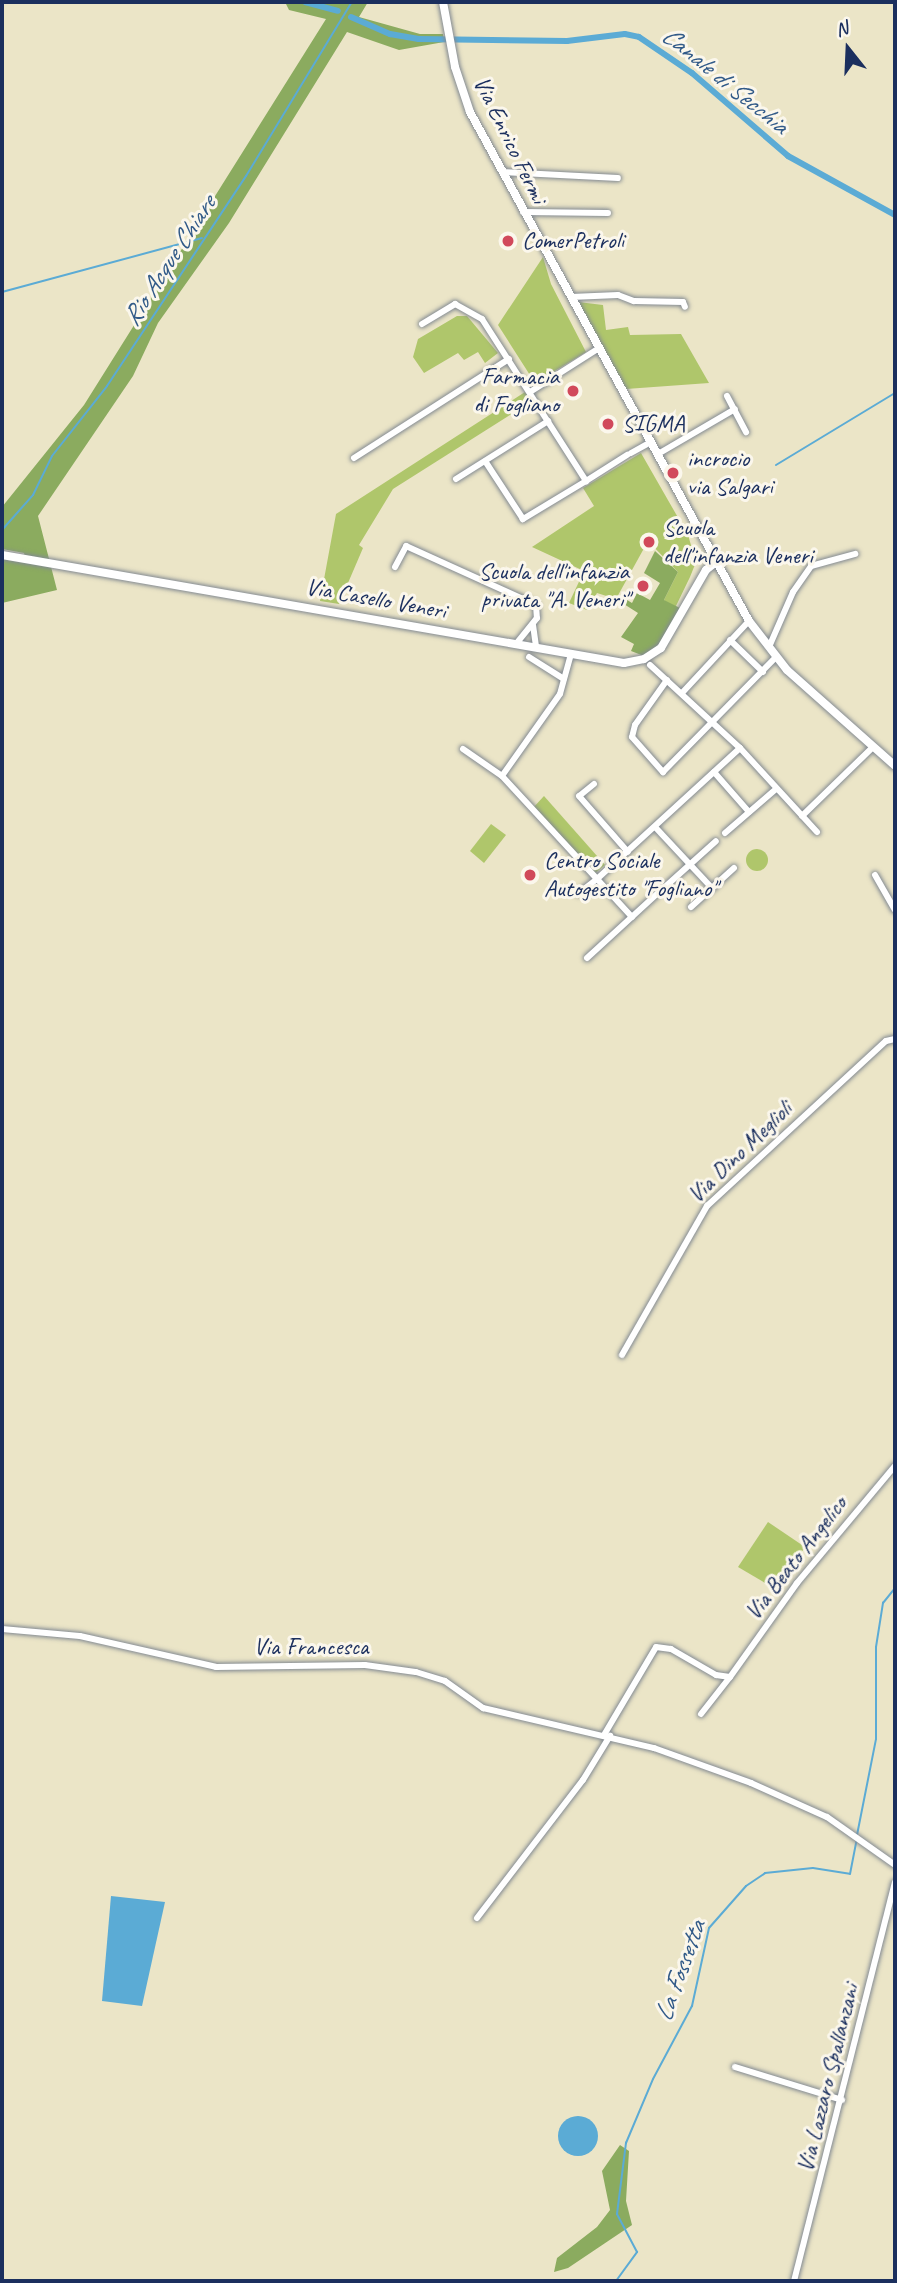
<!DOCTYPE html>
<style>
body{margin:0}
#map{position:relative;width:897px;height:2283px;overflow:hidden;background:#ebe5c7;font-family:Caveat,sans-serif}
div>[style]{position:absolute}
.green>*{inset:0;background:#afc66b}
.round{border-radius:50%}
.forest>*{inset:0;background:#8bab5f}
.water>*{inset:0;background:#5babd5}
.stream>*{height:2px;margin:-1px;padding:0 1px;transform-origin:1px;border-radius:1px;background:#5babd5}
.canal>*{height:6px;margin:-3px;padding:0 3px;transform-origin:3px;border-radius:3px;background:#5babd5}
.roads{filter:drop-shadow(0 0 2px #838a92) drop-shadow(0 0 2px #838a92)}
.minor>*{height:6px;margin:-3px;padding:0 3px;transform-origin:3px;border-radius:3px;background:#fff}
.tertiary>*{height:8px;margin:-4px;padding:0 4px;transform-origin:4px;border-radius:4px;background:#fff}
.dots>*{width:19px;height:19px;translate:-50% -50%;box-sizing:border-box;border:4px solid #fbf7ec;border-radius:50%}
span{translate:-50% -50%;white-space:nowrap;text-align:center;line-height:1.15;-webkit-text-stroke:6px #fbf7ec;paint-order:stroke}
.street-label{font-size:24px;color:#1b2f5e}
.poi-label{font-size:24px;color:#1b2f5e}
.left{translate:0 -50%;text-align:left}
.right{translate:-100% -50%;text-align:right}
.water-label{font-size:26px;color:#315a88;font-style:italic}
.frame{position:absolute;inset:0;border:4px solid #1b2f5e;pointer-events:none}
.north{position:absolute;left:813px;top:14px;width:70px;height:70px;-webkit-text-stroke:5px #fbf7ec;paint-order:stroke;rotate:342deg;font-size:19px;font-weight:700;line-height:28px;text-align:center;color:#1b2f5e}
.north::after{content:'';display:block;margin:auto;width:24px;height:32px;background:#1b2f5e;clip-path:polygon(50% 0,100% 100%,50% 72%,0 100%)}
</style>
<div id="map">
<div class="green">
<div style="clip-path:polygon(543px 257px,551px 284px,586px 352px,535px 383px,498px 325px)"></div>
<div style="clip-path:polygon(578px 302px,603px 305px,606px 330px,628px 327px,630px 335px,681px 334px,709px 383px,626px 389px)"></div>
<div style="clip-path:polygon(457px 316px,467px 316px,498px 353px,485px 363px,478px 352px,464px 360px,458px 353px,424px 373px,413px 357px,418px 339px)"></div>
<div style="clip-path:polygon(525px 392px,532px 401px,393px 489px,359px 545px,363px 548px,339px 604px,320px 601px,336px 514px)"></div>
<div style="clip-path:polygon(641px 453px,688px 535px,696px 562px,690px 577px,676px 606px,668px 606px,664px 600px,678px 572px,648px 541px,616px 599px,597px 593px,587px 610px,569px 603px,584px 571px,532px 547px,594px 506px,583px 488px)"></div>
<div style="clip-path:polygon(544px 796px,605px 865px,593px 875px,532px 809px)"></div>
<div style="clip-path:polygon(491px 824px,506px 835px,484px 863px,470px 851px)"></div>
<div class="round" style="left:746px;top:849px;width:22px;height:22px"></div>
<div style="clip-path:polygon(768px 1522px,805px 1547px,777px 1590px,738px 1567px)"></div>
</div>
<div class="forest">
<div style="clip-path:polygon(285px 2px,368px 2px,359px 17px,420px 34px,443px 34px,444px 42px,399px 50px,347px 32px,229px 223px,158px 323px,133px 376px,38px 516px,57px 590px,2px 603px,2px 558px,25px 561px,24px 553px,2px 549px,2px 507px,84px 405px,326px 19px,289px 10px)"></div>
<div style="clip-path:polygon(655px 551px,678px 572px,664px 600px,682px 609px,659px 646px,644px 656px,631px 651px,634px 644px,621px 637px,638px 613px,616px 599px,619px 595px,632px 603px,637px 593px,650px 600px,660px 583px,644px 573px)"></div>
<div style="clip-path:polygon(620px 2145px,629px 2151px,626px 2201px,632px 2225px,568px 2268px,554px 2272px,557px 2258px,597px 2227px,610px 2210px,602px 2171px)"></div>
</div>
<div class="water">
<div style="clip-path:polygon(111px 1896px,165px 1902px,142px 2006px,102px 2001px)"></div>
<div class="round" style="left:558px;top:2116px;width:40px;height:40px"></div>
</div>
<div class="stream">
<div style="left:2px;top:292px;width:207px;rotate:-15.1deg"></div>
<div style="left:776px;top:465px;width:139px;rotate:-31.2deg"></div>
<div style="left:2px;top:530px;width:47px;rotate:-48.5deg"></div>
<div style="left:33px;top:495px;width:43px;rotate:-64deg"></div>
<div style="left:52px;top:456px;width:89px;rotate:-51.8deg"></div>
<div style="left:107px;top:386px;width:252px;rotate:-56.5deg"></div>
<div style="left:246px;top:176px;width:204px;rotate:-58.7deg"></div>
<div style="left:857px;top:1835px;width:98px;rotate:-78.8deg"></div>
<div style="left:876px;top:1739px;width:92px;rotate:-90deg"></div>
<div style="left:876px;top:1647px;width:45px;rotate:-81deg"></div>
<div style="left:883px;top:1603px;width:19px;rotate:-51deg"></div>
<div style="left:616px;top:2281px;width:36px;rotate:-54deg"></div>
<div style="left:637px;top:2252px;width:43px;rotate:-117.8deg"></div>
<div style="left:617px;top:2214px;width:72px;rotate:-82.8deg"></div>
<div style="left:626px;top:2143px;width:69px;rotate:-67.1deg"></div>
<div style="left:653px;top:2079px;width:83px;rotate:-61.9deg"></div>
<div style="left:692px;top:2006px;width:80px;rotate:-77.7deg"></div>
<div style="left:709px;top:1928px;width:56px;rotate:-48.6deg"></div>
<div style="left:746px;top:1886px;width:23px;rotate:-34deg"></div>
<div style="left:765px;top:1873px;width:48px;rotate:-5.9deg"></div>
<div style="left:813px;top:1868px;width:37px;rotate:9deg"></div>
<div style="left:850px;top:1874px;width:33px;rotate:-79deg"></div>
</div>
<div class="canal">
<div style="left:305px;top:2px;width:34px;rotate:15deg"></div>
<div style="left:351px;top:17px;width:43px;rotate:23.6deg"></div>
<div style="left:390px;top:34px;width:29px;rotate:10deg"></div>
<div style="left:419px;top:39px;width:148px;rotate:0.8deg"></div>
<div style="left:567px;top:41px;width:58px;rotate:-6.9deg"></div>
<div style="left:625px;top:34px;width:14px;rotate:12deg"></div>
<div style="left:639px;top:37px;width:64px;rotate:34.2deg"></div>
<div style="left:692px;top:73px;width:127px;rotate:40.8deg"></div>
<div style="left:788px;top:156px;width:122px;rotate:28.9deg"></div>
</div>
<div class="roads">
<div class="minor">
<div style="left:502px;top:172px;width:116px;rotate:3deg"></div>
<div style="left:523px;top:212px;width:85px;rotate:0.7deg"></div>
<div style="left:571px;top:297px;width:47px;rotate:-2.4deg"></div>
<div style="left:618px;top:295px;width:17px;rotate:21deg"></div>
<div style="left:634px;top:301px;width:49px;rotate:1.2deg"></div>
<div style="left:683px;top:302px;width:5px;rotate:68deg"></div>
<div style="left:422px;top:324px;width:39px;rotate:-31deg"></div>
<div style="left:455px;top:304px;width:31px;rotate:29deg"></div>
<div style="left:482px;top:319px;width:193px;rotate:57.3deg"></div>
<div style="left:586px;top:481px;width:74px;rotate:148.9deg"></div>
<div style="left:523px;top:519px;width:69px;rotate:-123.2deg"></div>
<div style="left:530px;top:392px;width:82px;rotate:-32.5deg"></div>
<div style="left:727px;top:396px;width:41px;rotate:62.2deg"></div>
<div style="left:631px;top:453px;width:23px;rotate:-29deg"></div>
<div style="left:658px;top:454px;width:89px;rotate:-30.3deg"></div>
<div style="left:354px;top:458px;width:184px;rotate:-32.6deg"></div>
<div style="left:456px;top:479px;width:109px;rotate:-32.2deg"></div>
<div style="left:586px;top:481px;width:49px;rotate:-32.4deg"></div>
<div style="left:395px;top:567px;width:24px;rotate:-62deg"></div>
<div style="left:406px;top:546px;width:143px;rotate:24.4deg"></div>
<div style="left:536px;top:605px;width:13px;rotate:86deg"></div>
<div style="left:537px;top:618px;width:32px;rotate:129deg"></div>
<div style="left:533px;top:625px;width:22px;rotate:82deg"></div>
<div style="left:730px;top:640px;width:46px;rotate:44.1deg"></div>
<div style="left:769px;top:647px;width:60px;rotate:-66.4deg"></div>
<div style="left:793px;top:592px;width:32px;rotate:-55deg"></div>
<div style="left:811px;top:566px;width:46px;rotate:-15.3deg"></div>
<div style="left:571px;top:654px;width:41px;rotate:105.4deg"></div>
<div style="left:560px;top:694px;width:100px;rotate:125.3deg"></div>
<div style="left:502px;top:776px;width:140px;rotate:47.3deg"></div>
<div style="left:597px;top:879px;width:23px;rotate:142deg"></div>
<div style="left:529px;top:657px;width:41px;rotate:32.2deg"></div>
<div style="left:650px;top:665px;width:122px;rotate:42.7deg"></div>
<div style="left:740px;top:748px;width:114px;rotate:47.5deg"></div>
<div style="left:667px;top:680px;width:55px;rotate:125.4deg"></div>
<div style="left:635px;top:725px;width:12px;rotate:104deg"></div>
<div style="left:632px;top:737px;width:47px;rotate:48.5deg"></div>
<div style="left:663px;top:772px;width:160px;rotate:-45.5deg"></div>
<div style="left:682px;top:693px;width:98px;rotate:-47.1deg"></div>
<div style="left:463px;top:749px;width:47px;rotate:34.7deg"></div>
<div style="left:714px;top:772px;width:53px;rotate:48.8deg"></div>
<div style="left:594px;top:784px;width:19px;rotate:141deg"></div>
<div style="left:579px;top:796px;width:74px;rotate:48.8deg"></div>
<div style="left:802px;top:816px;width:99px;rotate:-44.2deg"></div>
<div style="left:656px;top:828px;width:82px;rotate:47deg"></div>
<div style="left:725px;top:833px;width:67px;rotate:-40.8deg"></div>
<div style="left:875px;top:875px;width:40px;rotate:60.3deg"></div>
<div style="left:666px;top:886px;width:67px;rotate:-42deg"></div>
<div style="left:691px;top:907px;width:58px;rotate:-42.2deg"></div>
<div style="left:632px;top:917px;width:52px;rotate:-132.6deg"></div>
<div style="left:597px;top:879px;width:194px;rotate:-42.5deg"></div>
<div style="left:587px;top:958px;width:96px;rotate:-42.5deg"></div>
<div style="left:622px;top:1355px;width:172px;rotate:-60.3deg"></div>
<div style="left:707px;top:1206px;width:243px;rotate:-42.7deg"></div>
<div style="left:886px;top:1041px;width:9px;rotate:-13deg"></div>
<div style="left:2px;top:1629px;width:78px;rotate:5.1deg"></div>
<div style="left:80px;top:1636px;width:139px;rotate:12.8deg"></div>
<div style="left:216px;top:1667px;width:149px;rotate:-0.8deg"></div>
<div style="left:365px;top:1665px;width:51px;rotate:7.8deg"></div>
<div style="left:416px;top:1672px;width:30px;rotate:17deg"></div>
<div style="left:445px;top:1681px;width:47px;rotate:35.4deg"></div>
<div style="left:483px;top:1708px;width:176px;rotate:13.2deg"></div>
<div style="left:654px;top:1748px;width:103px;rotate:19.8deg"></div>
<div style="left:751px;top:1783px;width:83px;rotate:24.1deg"></div>
<div style="left:827px;top:1817px;width:83px;rotate:35.2deg"></div>
<div style="left:701px;top:1714px;width:47px;rotate:-51.9deg"></div>
<div style="left:604px;top:1735px;width:102px;rotate:-59.4deg"></div>
<div style="left:656px;top:1647px;width:15px;rotate:8deg"></div>
<div style="left:671px;top:1649px;width:52px;rotate:30deg"></div>
<div style="left:716px;top:1675px;width:14px;rotate:8deg"></div>
<div style="left:730px;top:1677px;width:115px;rotate:-54.5deg"></div>
<div style="left:797px;top:1583px;width:153px;rotate:-50.1deg"></div>
<div style="left:477px;top:1918px;width:174px;rotate:-52.5deg"></div>
<div style="left:583px;top:1780px;width:52px;rotate:-58.5deg"></div>
<div style="left:735px;top:2067px;width:112px;rotate:17.1deg"></div>
<div style="left:794px;top:2281px;width:411px;rotate:-75.8deg"></div>
</div>
<div class="tertiary">
<div style="left:443px;top:2px;width:66px;rotate:79.5deg"></div>
<div style="left:455px;top:67px;width:47px;rotate:71.6deg"></div>
<div style="left:470px;top:112px;width:580px;rotate:61.27deg"></div>
<div style="left:749px;top:621px;width:62px;rotate:52.2deg"></div>
<div style="left:787px;top:670px;width:144px;rotate:41.6deg"></div>
<div style="left:2px;top:555px;width:631px;rotate:9.85deg"></div>
<div style="left:624px;top:663px;width:20px;rotate:-11deg"></div>
<div style="left:644px;top:659px;width:20px;rotate:-33deg"></div>
<div style="left:661px;top:648px;width:90px;rotate:-60deg"></div>
<div style="left:706px;top:570px;width:13px;rotate:-39deg"></div>
</div>
</div>
<div class="dots">
<div style="left:508px;top:241px;background:#d1495b"></div>
<div style="left:573px;top:391px;background:#d1495b"></div>
<div style="left:608px;top:424px;background:#d1495b"></div>
<div style="left:673px;top:473px;background:#d1495b"></div>
<div style="left:649px;top:542px;background:#d1495b"></div>
<div style="left:643px;top:586px;background:#d1495b"></div>
<div style="left:530px;top:875px;background:#d1495b"></div>
</div>
<div class="street-label">
<span style="left:510px;top:140px;rotate:64deg">Via Enrico Fermi</span>
<span style="left:376px;top:599px;rotate:10deg">Via Casello Veneri</span>
<span style="left:740px;top:1152px;rotate:-44deg">Via Dino Meglioli</span>
<span style="left:796px;top:1558px;rotate:-52deg">Via Beato Angelico</span>
<span style="left:311px;top:1647px">Via Francesca</span>
<span style="left:828px;top:2078px;rotate:-76deg">Via Lazzaro Spallanzani</span>
</div>
<div class="poi-label">
<span class="left" style="left:522px;top:241px">ComerPetroli</span>
<span class="right" style="left:559px;top:391px">Farmacia<br>di Fogliano</span>
<span class="left" style="left:622px;top:424px">SIGMA</span>
<span class="left" style="left:687px;top:473px">incrocio<br>via Salgari</span>
<span class="left" style="left:663px;top:542px">Scuola<br>dell'infanzia Veneri</span>
<span class="right" style="left:629px;top:586px">Scuola dell'infanzia<br>privata "A. Veneri"</span>
<span class="left" style="left:544px;top:875px">Centro Sociale<br>Autogestito "Fogliano"</span>
</div>
<div class="water-label">
<span style="left:725px;top:80px;rotate:39deg">Canale di Secchia</span>
<span style="left:169px;top:261px;rotate:-57deg">Rio Acque Chiare</span>
<span style="left:680px;top:1971px;rotate:-70deg">La Fossetta</span>
</div>
<div class="frame"></div>
<div class="north">N</div>
</div>
